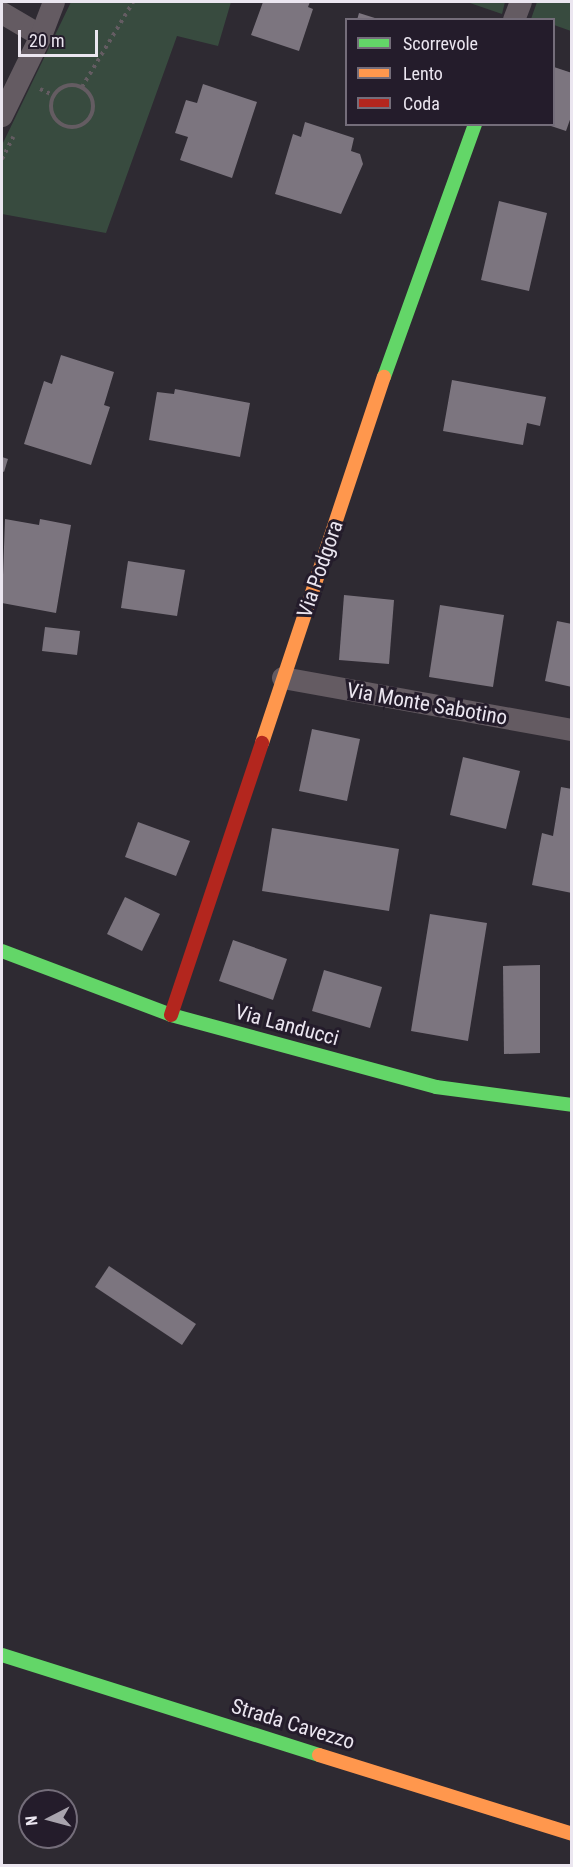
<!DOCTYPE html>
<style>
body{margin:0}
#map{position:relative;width:573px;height:1867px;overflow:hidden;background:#2e2a32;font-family:"Roboto Condensed",sans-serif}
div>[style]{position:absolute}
.green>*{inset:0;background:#384b3f}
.building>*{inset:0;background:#7c757f}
.path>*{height:4px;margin-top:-2px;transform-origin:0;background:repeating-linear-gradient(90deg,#645c62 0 3px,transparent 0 7.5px)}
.path>.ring{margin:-2px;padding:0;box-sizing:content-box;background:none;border:4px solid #645c62;border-radius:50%}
.street>*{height:22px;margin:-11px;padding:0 11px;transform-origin:11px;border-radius:11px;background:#645b62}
.fast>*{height:14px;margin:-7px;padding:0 7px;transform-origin:7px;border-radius:7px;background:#63d668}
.slow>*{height:14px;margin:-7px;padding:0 7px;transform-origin:7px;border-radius:7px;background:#ff974d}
.jam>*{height:14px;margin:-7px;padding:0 7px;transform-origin:7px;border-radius:7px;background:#b3261e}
span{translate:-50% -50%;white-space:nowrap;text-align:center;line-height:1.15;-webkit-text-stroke:6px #241c2b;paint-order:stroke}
.street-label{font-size:21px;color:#ebe6f0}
.frame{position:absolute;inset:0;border:3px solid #ebe6f0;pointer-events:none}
.legend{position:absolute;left:345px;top:18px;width:210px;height:108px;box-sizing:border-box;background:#241c2b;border:2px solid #746d7a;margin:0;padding:8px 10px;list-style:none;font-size:18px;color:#ebe6f0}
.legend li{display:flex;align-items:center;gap:12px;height:30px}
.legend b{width:30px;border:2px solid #746d7a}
.north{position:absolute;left:18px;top:1789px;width:60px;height:60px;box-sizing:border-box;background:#241c2b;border:2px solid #746d7a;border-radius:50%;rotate:264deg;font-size:16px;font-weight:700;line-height:24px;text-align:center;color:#ebe6f0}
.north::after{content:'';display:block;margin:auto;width:21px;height:27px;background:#a9a4ae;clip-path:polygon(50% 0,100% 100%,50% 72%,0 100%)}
.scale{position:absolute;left:18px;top:30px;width:80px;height:27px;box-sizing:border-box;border:3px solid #ebe6f0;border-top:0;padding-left:8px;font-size:18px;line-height:21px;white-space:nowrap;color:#ebe6f0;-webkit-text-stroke:4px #241c2b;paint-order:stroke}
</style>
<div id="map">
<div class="green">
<div style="clip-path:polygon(71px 2px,231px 2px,218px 46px,177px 36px,106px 233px,2px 214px,2px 145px)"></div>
<div style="clip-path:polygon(467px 2px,505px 2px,502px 14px)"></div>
<div style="clip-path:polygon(537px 2px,571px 2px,571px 31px,554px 25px,554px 20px,531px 19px)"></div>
</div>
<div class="building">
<div style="clip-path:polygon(263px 2px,310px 2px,308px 7px,313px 9px,299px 51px,251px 35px)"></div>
<div style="clip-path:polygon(359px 13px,378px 19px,378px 20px,357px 20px)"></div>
<div style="clip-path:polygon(554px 67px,572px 73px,572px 114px,566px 131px,548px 125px,554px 124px)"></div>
<div style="clip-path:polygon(203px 84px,257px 102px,232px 178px,180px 160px,188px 137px,175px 133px,186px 100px,197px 103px)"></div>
<div style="clip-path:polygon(305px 122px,354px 138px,351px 151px,360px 154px,363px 164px,341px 214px,275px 194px,293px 134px,301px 137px)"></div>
<div style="clip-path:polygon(499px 201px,547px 213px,529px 291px,481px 280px)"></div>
<div style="clip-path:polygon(61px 355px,114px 372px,104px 405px,110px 407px,91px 465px,24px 444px,44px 381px,52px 384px)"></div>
<div style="clip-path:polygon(452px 380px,546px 397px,540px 426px,527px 423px,523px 445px,443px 431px)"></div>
<div style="clip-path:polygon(175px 389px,250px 403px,240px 457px,149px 440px,157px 392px,174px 394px)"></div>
<div style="clip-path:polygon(2px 457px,8px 459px,4px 472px,2px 471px)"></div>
<div style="clip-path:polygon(5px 519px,39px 525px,40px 519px,71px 525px,56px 613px,2px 603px)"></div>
<div style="clip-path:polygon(128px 561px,185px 570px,177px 616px,121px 608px)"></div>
<div style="clip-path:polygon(344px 595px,394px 600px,389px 664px,339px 660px)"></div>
<div style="clip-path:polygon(440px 605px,504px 615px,493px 687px,429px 677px)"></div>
<div style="clip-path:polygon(557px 621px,572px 624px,572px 687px,545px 681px)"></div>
<div style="clip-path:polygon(45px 627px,80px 631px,77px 655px,42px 651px)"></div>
<div style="clip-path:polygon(312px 729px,360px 739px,347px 801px,299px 791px)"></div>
<div style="clip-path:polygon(463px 757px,520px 771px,506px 829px,450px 815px)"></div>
<div style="clip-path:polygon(561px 787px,572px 789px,572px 893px,532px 885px,542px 833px,553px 836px)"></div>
<div style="clip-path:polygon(138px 822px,190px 841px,176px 876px,125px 857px)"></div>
<div style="clip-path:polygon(272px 828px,399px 849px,389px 911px,262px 891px)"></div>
<div style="clip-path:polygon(125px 897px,160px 914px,142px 951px,107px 934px)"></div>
<div style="clip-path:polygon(430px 914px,487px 923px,468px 1041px,411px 1031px)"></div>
<div style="clip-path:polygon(233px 940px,287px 959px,273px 1000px,219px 981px)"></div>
<div style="clip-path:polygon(540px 965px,540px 1053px,504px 1054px,503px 966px)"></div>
<div style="clip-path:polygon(324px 970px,382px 987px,370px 1028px,312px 1011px)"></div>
<div style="clip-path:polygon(109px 1266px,196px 1324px,182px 1345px,95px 1287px)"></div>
</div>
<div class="path">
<div class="ring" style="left:51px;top:85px;width:38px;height:38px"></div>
<div style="left:82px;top:87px;width:99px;rotate:-59deg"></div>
<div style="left:40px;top:89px;width:14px;rotate:25deg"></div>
<div style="left:2px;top:159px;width:25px;rotate:-63deg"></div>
</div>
<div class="street">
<div style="left:2px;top:13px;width:45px;rotate:30.5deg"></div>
<div style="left:41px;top:36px;width:89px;rotate:116deg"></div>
<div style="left:514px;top:20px;width:19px;rotate:-69deg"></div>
<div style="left:41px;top:36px;width:36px;rotate:-69deg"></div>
<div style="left:283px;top:678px;width:294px;rotate:10.2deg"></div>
</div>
<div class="fast">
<div style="left:384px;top:377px;width:269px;rotate:-70.2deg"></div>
<div style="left:2px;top:951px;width:181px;rotate:20.7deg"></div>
<div style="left:171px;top:1015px;width:275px;rotate:15.2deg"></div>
<div style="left:436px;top:1087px;width:137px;rotate:7.5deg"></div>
<div style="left:2px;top:1655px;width:332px;rotate:17.5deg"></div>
</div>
<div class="slow">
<div style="left:262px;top:743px;width:386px;rotate:-71.6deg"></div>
<div style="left:319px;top:1755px;width:265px;rotate:17.3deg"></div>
</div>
<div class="jam">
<div style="left:171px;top:1015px;width:287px;rotate:-71.5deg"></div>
</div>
<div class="street-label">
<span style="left:320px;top:569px;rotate:-71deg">Via Podgora</span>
<span style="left:427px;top:704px;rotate:10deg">Via Monte Sabotino</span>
<span style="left:287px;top:1025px;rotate:15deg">Via Landucci</span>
<span style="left:293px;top:1724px;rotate:17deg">Strada Cavezzo</span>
</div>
<div class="frame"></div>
<ul class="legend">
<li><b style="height:8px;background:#63d668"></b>Scorrevole</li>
<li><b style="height:8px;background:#ff974d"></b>Lento</li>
<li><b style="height:8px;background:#b3261e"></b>Coda</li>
</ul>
<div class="north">N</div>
<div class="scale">20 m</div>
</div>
